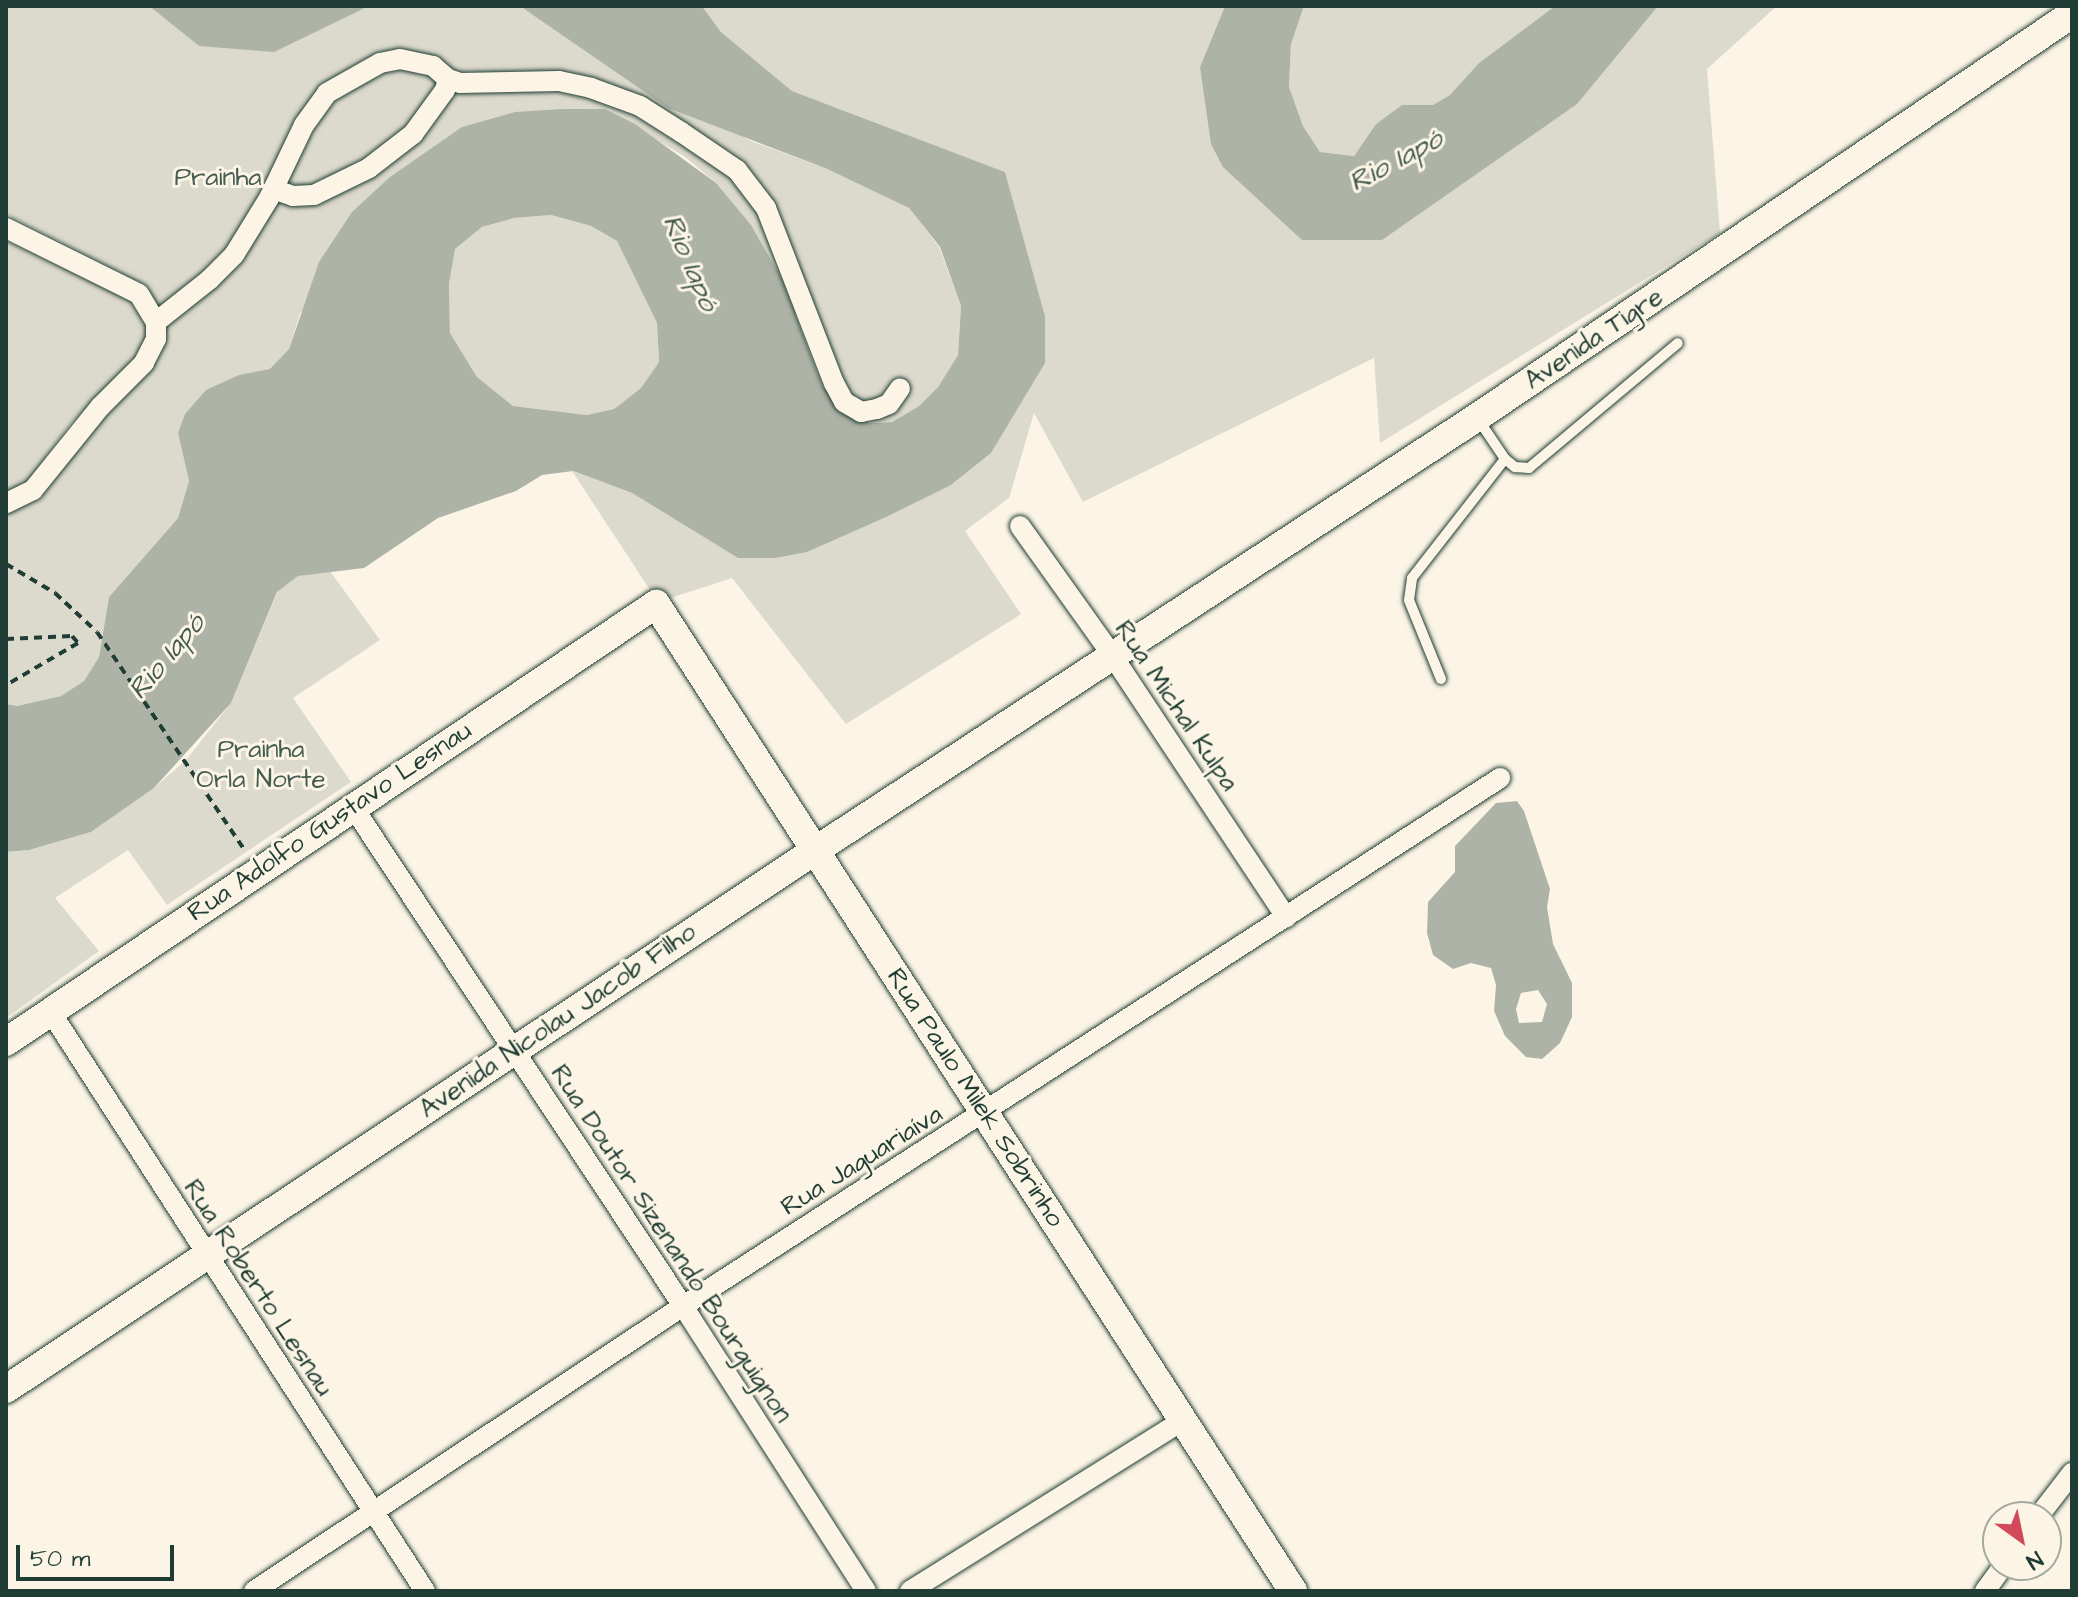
<!DOCTYPE html>
<meta charset="utf-8">
<style>
body{margin:0}
#map{position:relative;width:2078px;height:1597px;overflow:hidden;background:#fcf5e5;font-family:"Architects Daughter",sans-serif}
div>[style]{position:absolute}
.green>*{inset:0;background:#dcdacc}
.water>*{inset:0;background:#aeb3a7}
.path>*{height:4px;margin-top:-2px;transform-origin:0;background:repeating-linear-gradient(90deg,#1f3d34 0 8px,transparent 0 14px)}
.roads{filter:drop-shadow(0 0 2px #1f3d34) drop-shadow(0 0 2px #1f3d34)}
.lane>*{height:10px;margin:-5px;padding:0 5px;transform-origin:5px;border-radius:5px;background:#fcf5e5}
.street>*{height:20px;margin:-10px;padding:0 10px;transform-origin:10px;border-radius:10px;background:#fcf5e5}
.secondary>*{height:28px;margin:-14px;padding:0 14px;transform-origin:14px;border-radius:14px;background:#fcf5e5}
span{translate:-50% -50%;white-space:nowrap;text-align:center;line-height:1.15;-webkit-text-stroke:6px #fcf5e5;paint-order:stroke}
.park-label{font-size:26px;color:#455c52}
.street-label{font-size:26px;color:#1f3d34}
.water-label{font-size:28px;color:#435a51;font-style:italic}
.frame{position:absolute;inset:0;border:8px solid #1f3d34;pointer-events:none}
.north{position:absolute;left:1982px;top:1501px;width:80px;height:80px;box-sizing:border-box;background:#fcf5e5;border:2px solid #a4ab9e;border-radius:50%;rotate:147deg;font-size:22px;font-weight:700;line-height:32px;text-align:center;color:#1f3d34}
.north::after{content:'';display:block;margin:auto;width:28px;height:36px;background:#d1495b;clip-path:polygon(50% 0,100% 100%,50% 72%,0 100%)}
.scale{position:absolute;left:16px;top:1545px;width:158px;height:36px;box-sizing:border-box;border:4px solid #1f3d34;border-top:0;padding-left:10px;font-size:24px;line-height:28px;white-space:nowrap;color:#1f3d34;-webkit-text-stroke:6px #fcf5e5;paint-order:stroke}
</style>
<div id="map">
<div class="green">
<div style="clip-path:polygon(6px 6px,149px 6px,199px 46px,339px 20px,369px 6px,520px 6px,600px 58px,751px 141px,825px 168px,909px 208px,939px 247px,961px 306px,958px 355px,938px 387px,919px 406px,892px 422px,870px 423px,850px 416px,822px 386px,798px 318px,716px 183px,685px 157px,605px 109px,300px 313px,289px 349px,270px 370px,239px 375px,178px 433px,189px 481px,178px 518px,109px 597px,99px 657px,84px 681px,61px 696px,17px 706px,6px 704px,6px 507px,103px 410px,160px 324px,141px 283px,6px 214px)"></div>
<div style="clip-path:polygon(702px 6px,1225px 6px,1200px 67px,1302px 240px,1381px 240px,1511px 148px,1658px 6px,1777px 6px,1707px 69px,1720px 233px,1380px 443px,1374px 358px,1083px 502px,1034px 413px,1009px 498px,965px 531px,1021px 614px,846px 724px,732px 578px,658px 602px,572px 471px,632px 493px,738px 558px,776px 558px,807px 552px,951px 485px,991px 453px,1015px 411px,1045px 316px,1005px 172px,792px 91px,721px 32px)"></div>
<div style="clip-path:polygon(1304px 6px,1555px 6px,1479px 63px,1451px 95px,1433px 105px,1402px 105px,1376px 124px,1354px 156px,1320px 152px,1303px 126px,1289px 87px,1291px 44px)"></div>
<div style="clip-path:polygon(551px 215px,591px 226px,617px 241px,657px 323px,659px 362px,641px 388px,614px 409px,587px 415px,513px 406px,477px 377px,450px 333px,449px 284px,455px 249px,482px 227px,514px 218px)"></div>
<div style="clip-path:polygon(6px 241px,127px 299px,147px 323px,146px 340px,135px 362px,70px 424px,29px 480px,6px 495px)"></div>
<div style="clip-path:polygon(330px 571px,380px 640px,293px 698px,351px 782px,167px 905px,128px 850px,55px 898px,99px 951px,6px 1018px,6px 852px,29px 850px,91px 832px,154px 788px,186px 760px,231px 703px,278px 591px,298px 576px)"></div>
</div>
<div class="water">
<div style="clip-path:polygon(149px 6px,369px 6px,274px 52px,199px 46px)"></div>
<div style="clip-path:polygon(evenodd,520px 6px,702px 6px,721px 32px,792px 91px,1005px 172px,1045px 316px,1045px 363px,991px 453px,951px 485px,886px 517px,807px 552px,776px 558px,738px 558px,632px 493px,573px 471px,542px 475px,516px 491px,438px 518px,364px 568px,298px 576px,277px 592px,231px 703px,154px 788px,91px 832px,29px 850px,6px 852px,6px 704px,17px 706px,61px 696px,84px 681px,99px 657px,109px 597px,178px 518px,189px 481px,178px 433px,185px 414px,206px 390px,239px 375px,270px 369px,289px 349px,319px 262px,352px 212px,390px 177px,462px 127px,515px 112px,562px 109px,605px 109px,635px 124px,716px 183px,751px 225px,782px 279px,822px 386px,850px 416px,870px 423px,892px 422px,919px 406px,938px 387px,958px 355px,961px 306px,940px 247px,909px 208px,825px 168px,668px 108px,520px 6px,551px 215px,591px 226px,617px 241px,657px 323px,659px 362px,641px 388px,614px 409px,587px 415px,513px 406px,477px 377px,450px 333px,449px 284px,455px 249px,482px 227px,514px 218px,551px 215px)"></div>
<div style="clip-path:polygon(1225px 6px,1304px 6px,1291px 44px,1289px 87px,1303px 126px,1320px 152px,1354px 156px,1376px 124px,1402px 105px,1433px 105px,1450px 95px,1479px 63px,1555px 6px,1658px 6px,1577px 104px,1382px 240px,1302px 240px,1223px 167px,1211px 144px,1200px 67px)"></div>
<div style="clip-path:polygon(evenodd,1517px 801px,1524px 811px,1550px 889px,1547px 907px,1553px 944px,1572px 983px,1572px 1017px,1560px 1043px,1542px 1059px,1526px 1057px,1505px 1036px,1494px 1011px,1496px 985px,1491px 968px,1471px 963px,1453px 969px,1433px 955px,1427px 933px,1428px 902px,1455px 872px,1455px 846px,1496px 803px,1517px 801px,1538px 990px,1547px 1004px,1542px 1022px,1519px 1023px,1516px 1009px,1521px 993px,1538px 990px)"></div>
</div>
<div class="path">
<div style="left:6px;top:564px;width:57px;rotate:30.6deg"></div>
<div style="left:55px;top:593px;width:57px;rotate:42.9deg"></div>
<div style="left:97px;top:632px;width:264px;rotate:55.9deg"></div>
<div style="left:6px;top:639px;width:66px;rotate:-2.6deg"></div>
<div style="left:72px;top:636px;width:9px;rotate:49deg"></div>
<div style="left:78px;top:643px;width:83px;rotate:149.7deg"></div>
</div>
<div class="roads">
<div class="lane">
<div style="left:1478px;top:419px;width:48px;rotate:56deg"></div>
<div style="left:1505px;top:459px;width:13px;rotate:39deg"></div>
<div style="left:1515px;top:467px;width:14px;rotate:4deg"></div>
<div style="left:1529px;top:468px;width:194px;rotate:-40deg"></div>
<div style="left:1441px;top:679px;width:85px;rotate:-112.1deg"></div>
<div style="left:1409px;top:600px;width:22px;rotate:-82deg"></div>
<div style="left:1412px;top:578px;width:151px;rotate:-52deg"></div>
</div>
<div class="street">
<div style="left:273px;top:189px;width:21px;rotate:19deg"></div>
<div style="left:293px;top:196px;width:21px;rotate:-3deg"></div>
<div style="left:314px;top:195px;width:61px;rotate:-26.1deg"></div>
<div style="left:369px;top:168px;width:56px;rotate:-37.7deg"></div>
<div style="left:413px;top:134px;width:54px;rotate:-54deg"></div>
<div style="left:445px;top:90px;width:11px;rotate:-75deg"></div>
<div style="left:6px;top:228px;width:148px;rotate:26.4deg"></div>
<div style="left:139px;top:294px;width:33px;rotate:59deg"></div>
<div style="left:156px;top:322px;width:17px;rotate:90deg"></div>
<div style="left:156px;top:339px;width:27px;rotate:117deg"></div>
<div style="left:144px;top:363px;width:62px;rotate:135deg"></div>
<div style="left:100px;top:407px;width:107px;rotate:128.9deg"></div>
<div style="left:33px;top:490px;width:30px;rotate:154deg"></div>
<div style="left:156px;top:322px;width:68px;rotate:-38.4deg"></div>
<div style="left:209px;top:280px;width:35px;rotate:-45deg"></div>
<div style="left:234px;top:255px;width:67px;rotate:-58.4deg"></div>
<div style="left:269px;top:198px;width:81px;rotate:-64.4deg"></div>
<div style="left:304px;top:125px;width:39px;rotate:-54deg"></div>
<div style="left:327px;top:93px;width:61px;rotate:-29.5deg"></div>
<div style="left:380px;top:63px;width:20px;rotate:-11deg"></div>
<div style="left:400px;top:59px;width:34px;rotate:12deg"></div>
<div style="left:433px;top:66px;width:20px;rotate:41deg"></div>
<div style="left:448px;top:79px;width:13px;rotate:18deg"></div>
<div style="left:460px;top:83px;width:99px;rotate:-1.2deg"></div>
<div style="left:559px;top:81px;width:33px;rotate:12deg"></div>
<div style="left:591px;top:88px;width:52px;rotate:20.2deg"></div>
<div style="left:640px;top:106px;width:49px;rotate:32.4deg"></div>
<div style="left:681px;top:132px;width:68px;rotate:34.2deg"></div>
<div style="left:737px;top:170px;width:48px;rotate:52.7deg"></div>
<div style="left:766px;top:208px;width:188px;rotate:68.8deg"></div>
<div style="left:834px;top:383px;width:21px;rotate:62deg"></div>
<div style="left:844px;top:402px;width:20px;rotate:30deg"></div>
<div style="left:861px;top:412px;width:16px;rotate:-11deg"></div>
<div style="left:877px;top:409px;width:13px;rotate:-23deg"></div>
<div style="left:889px;top:404px;width:19px;rotate:-55deg"></div>
<div style="left:1020px;top:526px;width:158px;rotate:54.5deg"></div>
<div style="left:1112px;top:655px;width:315px;rotate:56.4deg"></div>
<div style="left:353px;top:807px;width:598px;rotate:56.52deg"></div>
<div style="left:683px;top:1306px;width:339px;rotate:57.3deg"></div>
<div style="left:50px;top:1011px;width:691px;rotate:57.12deg"></div>
<div style="left:2038px;top:1517px;width:56px;rotate:-52.3deg"></div>
<div style="left:254px;top:1591px;width:515px;rotate:-33.6deg"></div>
<div style="left:683px;top:1306px;width:973px;rotate:-32.87deg"></div>
<div style="left:910px;top:1591px;width:321px;rotate:-32deg"></div>
<div style="left:1985px;top:1591px;width:32px;rotate:-54deg"></div>
</div>
<div class="secondary">
<div style="left:6px;top:1042px;width:784px;rotate:-33.97deg"></div>
<div style="left:656px;top:604px;width:1175px;rotate:57.16deg"></div>
<div style="left:6px;top:1389px;width:973px;rotate:-33.64deg"></div>
<div style="left:816px;top:850px;width:789px;rotate:-33.21deg"></div>
<div style="left:1476px;top:418px;width:720px;rotate:-34.13deg"></div>
</div>
</div>
<div class="park-label">
<span style="left:218px;top:178px">Prainha</span>
<span style="left:261px;top:765px">Prainha<br>Orla Norte</span>
</div>
<div class="street-label">
<span style="left:1594px;top:339px;rotate:-34deg">Avenida Tigre</span>
<span style="left:1176px;top:706px;rotate:56deg">Rua Michal Kulpa</span>
<span style="left:330px;top:822px;rotate:-34deg">Rua Adolfo Gustavo Lesnau</span>
<span style="left:558px;top:1021px;rotate:-34deg">Avenida Nicolau Jacob Filho</span>
<span style="left:975px;top:1098px;rotate:57deg">Rua Paulo Milek Sobrinho</span>
<span style="left:862px;top:1161px;rotate:-32deg">Rua Jaguariaíva</span>
<span style="left:671px;top:1244px;rotate:57deg">Rua Doutor Sizenando Bourguignon</span>
<span style="left:258px;top:1288px;rotate:57deg">Rua Roberto Lesnau</span>
</div>
<div class="water-label">
<span style="left:1396px;top:161px;rotate:-28deg">Rio Iapó</span>
<span style="left:690px;top:263px;rotate:67deg">Rio Iapó</span>
<span style="left:167px;top:657px;rotate:-50deg">Rio Iapó</span>
</div>
<div class="frame"></div>
<div class="north">N</div>
<div class="scale">50 m</div>
</div>
